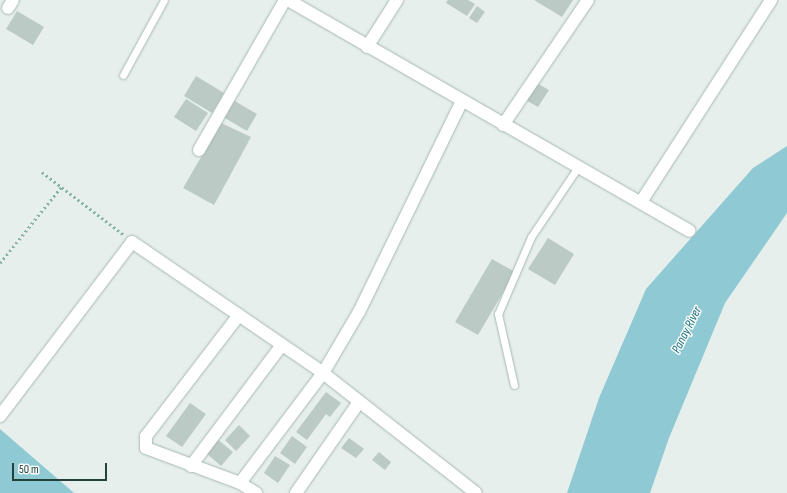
<!DOCTYPE html>
<style>
body{margin:0}
#map{position:relative;width:787px;height:493px;overflow:hidden;background:#e6efeb;font-family:"Sofia Sans Condensed",sans-serif}
div>[style]{position:absolute}
.water>*{inset:0;background:#8ec9d4}
.building>*{inset:0;background:#bbcac4}
.path>*{height:2.5px;margin-top:-1.25px;transform-origin:0;background:repeating-linear-gradient(90deg,#86b3a5 0 2px,transparent 0 5px)}
.roads{filter:drop-shadow(0 0 1px #a8b8b2) drop-shadow(0 0 1px #a8b8b2)}
.service>*{height:7px;margin:-3.5px;padding:0 3.5px;transform-origin:3.5px;border-radius:3.5px;background:#fff}
.minor>*{height:12px;margin:-6px;padding:0 6px;transform-origin:6px;border-radius:6px;background:#fff}
span{translate:-50% -50%;white-space:nowrap;text-align:center;line-height:1.15;-webkit-text-stroke:3px #f7fbf9;paint-order:stroke}
.water-label{font-size:13px;color:#1c6f80;font-style:italic}
.scale{position:absolute;left:12px;top:463px;width:95px;height:18px;box-sizing:border-box;border:2px solid #24423a;border-top:0;padding-left:5px;font-size:12px;line-height:14px;white-space:nowrap;color:#24423a;-webkit-text-stroke:3px #f7fbf9;paint-order:stroke}
</style>
<div id="map">
<div class="water">
<div style="clip-path:polygon(787px 146px,787px 213px,725px 303px,669px 438px,650px 493px,567px 493px,599px 398px,646px 289px,753px 168px)"></div>
<div style="clip-path:polygon(0 429px,74px 493px,0 493px)"></div>
</div>
<div class="building">
<div style="clip-path:polygon(448px 0,468px 0,475px 4px,467px 16px,446px 3px)"></div>
<div style="clip-path:polygon(534px 0,573px 0,562px 17px)"></div>
<div style="clip-path:polygon(477px 6px,485px 12px,477px 23px,469px 18px)"></div>
<div style="clip-path:polygon(17px 11px,44px 27px,33px 45px,6px 29px)"></div>
<div style="clip-path:polygon(196px 76px,224px 93px,212px 113px,184px 96px)"></div>
<div style="clip-path:polygon(535px 82px,549px 90px,538px 107px,524px 99px)"></div>
<div style="clip-path:polygon(186px 99px,208px 113px,196px 131px,174px 117px)"></div>
<div style="clip-path:polygon(233px 100px,257px 114px,247px 131px,223px 117px)"></div>
<div style="clip-path:polygon(221px 123px,251px 137px,214px 205px,183px 188px)"></div>
<div style="clip-path:polygon(548px 238px,574px 254px,555px 285px,528px 269px)"></div>
<div style="clip-path:polygon(492px 259px,515px 272px,478px 335px,455px 322px)"></div>
<div style="clip-path:polygon(326px 392px,341px 403px,330px 417px,326px 414px,307px 440px,296px 432px)"></div>
<div style="clip-path:polygon(190px 403px,206px 414px,182px 447px,166px 436px)"></div>
<div style="clip-path:polygon(239px 425px,250px 436px,236px 451px,225px 440px)"></div>
<div style="clip-path:polygon(292px 436px,307px 447px,295px 464px,280px 453px)"></div>
<div style="clip-path:polygon(349px 438px,364px 449px,356px 458px,341px 448px)"></div>
<div style="clip-path:polygon(217px 439px,233px 452px,221px 466px,206px 453px)"></div>
<div style="clip-path:polygon(379px 452px,391px 462px,385px 470px,372px 460px)"></div>
<div style="clip-path:polygon(275px 456px,290px 465px,278px 483px,264px 473px)"></div>
</div>
<div class="path">
<div style="left:42px;top:172px;width:103px;rotate:37.5deg"></div>
<div style="left:0;top:263px;width:97px;rotate:-51.2deg"></div>
</div>
<div class="roads">
<div class="service">
<div style="left:123px;top:75px;width:85px;rotate:-61.3deg"></div>
<div style="left:514px;top:385px;width:73px;rotate:-102.7deg"></div>
<div style="left:498px;top:314px;width:84px;rotate:-66.8deg"></div>
<div style="left:531px;top:237px;width:84px;rotate:-56.1deg"></div>
</div>
<div class="minor">
<div style="left:288px;top:0;width:463px;rotate:29.9deg"></div>
<div style="left:8px;top:8px;width:9px;rotate:-58deg"></div>
<div style="left:367px;top:47px;width:56px;rotate:-57.4deg"></div>
<div style="left:503px;top:125px;width:151px;rotate:-55.8deg"></div>
<div style="left:199px;top:150px;width:173px;rotate:-60.2deg"></div>
<div style="left:641px;top:202px;width:240px;rotate:-57.2deg"></div>
<div style="left:239px;top:315px;width:153px;rotate:127.5deg"></div>
<div style="left:146px;top:436px;width:12px;rotate:90deg"></div>
<div style="left:146px;top:448px;width:100px;rotate:20.4deg"></div>
<div style="left:240px;top:483px;width:19px;rotate:32deg"></div>
<div style="left:0;top:416px;width:218px;rotate:-52.8deg"></div>
<div style="left:132px;top:242px;width:232px;rotate:34.4deg"></div>
<div style="left:323px;top:373px;width:194px;rotate:38.1deg"></div>
<div style="left:191px;top:466px;width:151px;rotate:-53.1deg"></div>
<div style="left:240px;top:483px;width:138px;rotate:-53deg"></div>
<div style="left:323px;top:373px;width:71px;rotate:-59.5deg"></div>
<div style="left:359px;top:312px;width:235px;rotate:-64deg"></div>
<div style="left:296px;top:493px;width:111px;rotate:-55.3deg"></div>
</div>
</div>
<div class="water-label">
<span style="left:687px;top:330px;rotate:-63deg">Panay River</span>
</div>
<div class="scale">50 m</div>
</div>
